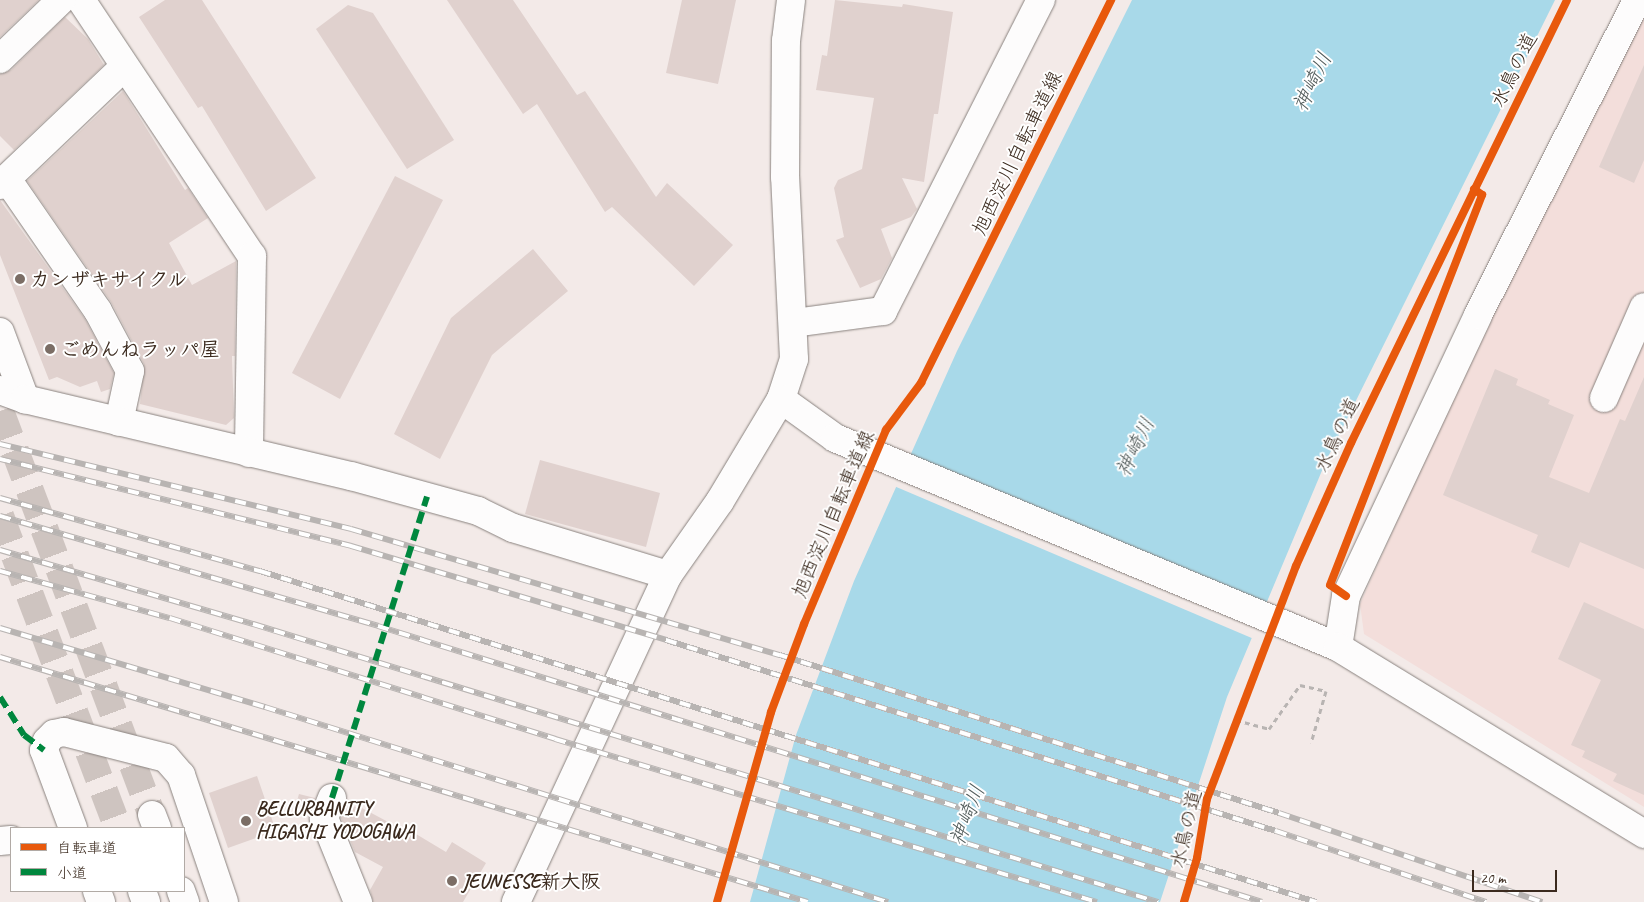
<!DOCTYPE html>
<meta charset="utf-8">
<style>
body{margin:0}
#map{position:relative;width:1644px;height:902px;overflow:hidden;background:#f3eae8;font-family:Caveat,"Klee One",sans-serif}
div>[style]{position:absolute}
.built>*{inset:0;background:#f3dedb}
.water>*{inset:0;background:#a8d9e9}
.pier>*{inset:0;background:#f3eae8}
.building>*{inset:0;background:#e0d1ce}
.minor-tunnel>*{height:28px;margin-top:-14px;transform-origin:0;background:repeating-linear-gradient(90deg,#cec4c0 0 28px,transparent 0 42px)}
.path>*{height:3px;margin-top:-1.5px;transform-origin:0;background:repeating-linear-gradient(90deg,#b8b4b2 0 5px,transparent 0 9px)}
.roads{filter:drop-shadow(0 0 1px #89827e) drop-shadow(0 0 1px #89827e)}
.minor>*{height:28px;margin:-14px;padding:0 14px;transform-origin:14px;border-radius:14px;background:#fdfcfc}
.rail>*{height:5.5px;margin-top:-2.75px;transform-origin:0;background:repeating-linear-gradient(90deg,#fff 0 11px,#b8b4b2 0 22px);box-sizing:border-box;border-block:1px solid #b8b4b2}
.quiet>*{height:6px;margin-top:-3px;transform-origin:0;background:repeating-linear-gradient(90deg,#00873e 0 12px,transparent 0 18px)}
.cycleway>*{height:8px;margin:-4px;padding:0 4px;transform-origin:4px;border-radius:4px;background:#e8590c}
.dots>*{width:14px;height:14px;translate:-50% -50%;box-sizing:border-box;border:2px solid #fff;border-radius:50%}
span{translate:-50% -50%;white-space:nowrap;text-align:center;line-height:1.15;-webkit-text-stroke:4px #fff;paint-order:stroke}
.street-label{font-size:20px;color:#3b2a1e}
.poi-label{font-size:20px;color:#3b2a1e;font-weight:700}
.left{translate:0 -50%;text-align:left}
.water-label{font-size:21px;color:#525c5b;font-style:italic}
.legend{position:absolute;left:10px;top:827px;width:175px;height:65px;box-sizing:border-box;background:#fff;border:1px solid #b1aaa5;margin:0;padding:6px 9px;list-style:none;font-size:15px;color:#3b2a1e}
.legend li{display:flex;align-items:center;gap:10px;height:25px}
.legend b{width:25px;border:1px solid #b1aaa5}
.scale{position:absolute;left:1472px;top:870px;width:85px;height:22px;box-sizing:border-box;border:2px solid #3b2a1e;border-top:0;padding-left:6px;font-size:15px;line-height:18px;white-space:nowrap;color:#3b2a1e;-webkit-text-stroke:4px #fff;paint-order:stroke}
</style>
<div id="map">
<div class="built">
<div style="clip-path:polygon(1644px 11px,1644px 807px,1364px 634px,1360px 604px,1488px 319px)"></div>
</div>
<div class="water">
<div style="clip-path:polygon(1132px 0,1555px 0,1326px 461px,1227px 697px,1160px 902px,750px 902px,796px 735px,854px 581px,957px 351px)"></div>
</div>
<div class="pier">
<div style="clip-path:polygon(908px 454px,1269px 605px,1254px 639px,894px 486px)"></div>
</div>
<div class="building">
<div style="clip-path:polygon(0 0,39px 0,0 37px)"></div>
<div style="clip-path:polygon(165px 0,202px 0,316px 178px,266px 211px,202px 106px,198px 108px,139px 17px)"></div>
<div style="clip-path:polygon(447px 0,513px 0,577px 95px,585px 91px,656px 197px,667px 183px,733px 245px,694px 286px,612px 207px,605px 212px,537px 104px,523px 114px)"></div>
<div style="clip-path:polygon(682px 0,736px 0,718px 84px,666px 73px)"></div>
<div style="clip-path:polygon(835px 0,902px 7px,903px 4px,953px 12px,938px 114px,934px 114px,924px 182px,902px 178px,917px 209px,911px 217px,881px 229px,892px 258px,881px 279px,860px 288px,836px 240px,844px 237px,834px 188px,838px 180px,862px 169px,874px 98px,816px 90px,822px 55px,827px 56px)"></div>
<div style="clip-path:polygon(348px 5px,373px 13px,454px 140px,407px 169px,316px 29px)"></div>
<div style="clip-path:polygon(65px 17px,88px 39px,104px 65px,14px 150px,0 136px,0 74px,11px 70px)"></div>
<div style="clip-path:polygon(1644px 65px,1644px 160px,1634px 183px,1599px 167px)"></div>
<div style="clip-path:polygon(123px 91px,185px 190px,188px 188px,208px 218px,169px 243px,192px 285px,236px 261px,235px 356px,232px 356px,234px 418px,226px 425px,140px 404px,144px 364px,111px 302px,27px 181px)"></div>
<div style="clip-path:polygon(395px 176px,443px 200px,340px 399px,292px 373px)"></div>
<div style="clip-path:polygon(0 200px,85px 319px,114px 373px,110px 389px,101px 392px,97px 381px,80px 387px,57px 377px,49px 380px,0 255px)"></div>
<div style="clip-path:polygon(533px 249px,568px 291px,492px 355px,440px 459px,394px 434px,451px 318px)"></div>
<div style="clip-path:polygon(1495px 369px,1518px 379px,1516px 385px,1550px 400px,1548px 404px,1574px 415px,1549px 477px,1589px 493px,1620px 419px,1625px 421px,1644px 377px,1644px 569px,1580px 542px,1569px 568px,1531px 552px,1538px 535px,1443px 495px)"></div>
<div style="clip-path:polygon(540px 460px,660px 493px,646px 547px,525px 514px)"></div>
<div style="clip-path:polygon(1584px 602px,1644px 629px,1644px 795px,1613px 781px,1617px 774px,1582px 757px,1585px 751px,1571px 745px,1601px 680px,1558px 659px)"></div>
<div style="clip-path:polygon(257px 776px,276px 831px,228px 848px,209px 793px)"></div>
<div style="clip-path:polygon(299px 794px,315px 798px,311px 808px,297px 801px)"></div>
<div style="clip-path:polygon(346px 805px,362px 808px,405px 831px,406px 828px,446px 852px,452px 842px,486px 863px,463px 902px,373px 902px,370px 890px,383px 867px,355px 852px,341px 818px)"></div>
</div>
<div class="minor-tunnel">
<div style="left:0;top:411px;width:432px;rotate:69.4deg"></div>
<div style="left:0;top:516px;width:334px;rotate:69.3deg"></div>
</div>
<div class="path">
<div style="left:1236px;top:720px;width:34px;rotate:15deg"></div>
<div style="left:1269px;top:729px;width:54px;rotate:-54.8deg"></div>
<div style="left:1300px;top:685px;width:27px;rotate:13deg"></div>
<div style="left:1326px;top:691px;width:54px;rotate:106.1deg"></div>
</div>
<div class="roads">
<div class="minor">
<div style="left:81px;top:0;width:308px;rotate:56.3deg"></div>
<div style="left:252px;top:256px;width:197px;rotate:90.9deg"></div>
<div style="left:0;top:59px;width:85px;rotate:-44deg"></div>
<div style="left:7px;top:179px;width:160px;rotate:55.4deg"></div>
<div style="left:98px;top:311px;width:68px;rotate:61.9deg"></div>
<div style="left:130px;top:371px;width:52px;rotate:102.2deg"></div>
<div style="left:0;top:185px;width:171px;rotate:-43.6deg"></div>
<div style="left:794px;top:323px;width:90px;rotate:-7.7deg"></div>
<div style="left:883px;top:311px;width:349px;rotate:-63.1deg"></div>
<div style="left:0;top:332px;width:72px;rotate:69.5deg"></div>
<div style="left:0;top:390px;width:27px;rotate:20deg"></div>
<div style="left:25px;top:399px;width:335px;rotate:13.3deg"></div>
<div style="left:351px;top:476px;width:132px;rotate:15.4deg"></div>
<div style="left:478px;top:511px;width:39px;rotate:26deg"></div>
<div style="left:513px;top:528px;width:162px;rotate:16.9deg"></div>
<div style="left:1604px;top:398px;width:99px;rotate:-66.3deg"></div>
<div style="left:781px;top:399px;width:42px;rotate:-72deg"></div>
<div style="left:794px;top:359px;width:182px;rotate:-92.8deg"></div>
<div style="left:785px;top:177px;width:136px;rotate:-89.6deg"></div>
<div style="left:786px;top:41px;width:41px;rotate:-83deg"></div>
<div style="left:1338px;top:647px;width:52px;rotate:-81.1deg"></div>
<div style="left:1346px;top:596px;width:310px;rotate:-64.8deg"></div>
<div style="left:1478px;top:315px;width:353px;rotate:-63.2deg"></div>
<div style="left:332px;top:798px;width:22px;rotate:112deg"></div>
<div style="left:324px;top:818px;width:91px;rotate:68deg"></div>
<div style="left:152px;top:815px;width:14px;rotate:69deg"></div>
<div style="left:73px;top:828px;width:83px;rotate:-110.4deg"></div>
<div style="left:44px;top:750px;width:9px;rotate:-72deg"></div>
<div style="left:47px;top:741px;width:10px;rotate:-45deg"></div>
<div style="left:54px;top:734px;width:10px;rotate:-11deg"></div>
<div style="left:64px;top:732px;width:105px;rotate:14.3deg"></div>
<div style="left:166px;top:758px;width:23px;rotate:49deg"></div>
<div style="left:181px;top:775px;width:134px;rotate:71.3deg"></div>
<div style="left:0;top:841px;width:11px;rotate:-5deg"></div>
<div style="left:97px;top:891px;width:12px;rotate:70deg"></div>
<div style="left:142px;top:891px;width:12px;rotate:70deg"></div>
<div style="left:181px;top:891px;width:12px;rotate:70deg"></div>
<div style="left:516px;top:902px;width:361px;rotate:-65.1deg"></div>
<div style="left:668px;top:575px;width:90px;rotate:-54.9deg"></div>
<div style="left:720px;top:501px;width:119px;rotate:-59.1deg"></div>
<div style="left:781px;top:399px;width:67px;rotate:35.8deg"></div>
<div style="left:835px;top:438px;width:545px;rotate:22.56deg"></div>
<div style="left:1338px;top:647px;width:359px;rotate:31.4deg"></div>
</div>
</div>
<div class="rail">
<div style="left:0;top:444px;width:361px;rotate:13.6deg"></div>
<div style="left:351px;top:529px;width:447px;rotate:16.4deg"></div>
<div style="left:780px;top:655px;width:523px;rotate:17.57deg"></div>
<div style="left:1279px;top:813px;width:278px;rotate:18.7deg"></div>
<div style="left:0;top:459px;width:362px;rotate:13.9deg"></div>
<div style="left:351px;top:546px;width:329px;rotate:16.6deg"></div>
<div style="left:666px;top:640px;width:639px;rotate:17.39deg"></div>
<div style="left:1276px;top:831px;width:222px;rotate:18.7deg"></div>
<div style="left:0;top:498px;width:270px;rotate:15.7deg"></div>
<div style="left:260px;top:571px;width:1107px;rotate:17.4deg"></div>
<div style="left:0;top:516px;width:394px;rotate:16.2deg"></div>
<div style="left:378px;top:626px;width:926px;rotate:17.34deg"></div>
<div style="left:0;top:550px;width:264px;rotate:16.3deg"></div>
<div style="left:253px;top:624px;width:947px;rotate:17.08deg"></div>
<div style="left:0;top:571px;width:176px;rotate:15.5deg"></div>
<div style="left:170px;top:618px;width:404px;rotate:17.4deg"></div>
<div style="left:555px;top:739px;width:566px;rotate:16.74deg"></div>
<div style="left:0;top:628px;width:277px;rotate:16.6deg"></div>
<div style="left:265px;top:707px;width:653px;rotate:17.38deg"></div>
<div style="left:0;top:657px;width:844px;rotate:16.87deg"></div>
</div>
<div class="quiet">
<div style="left:0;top:697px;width:45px;rotate:57.7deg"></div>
<div style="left:24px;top:735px;width:25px;rotate:37deg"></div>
<div style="left:332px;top:798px;width:316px;rotate:-72.5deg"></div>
</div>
<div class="cycleway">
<div style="left:1346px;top:596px;width:19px;rotate:-145deg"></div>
<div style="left:1330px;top:585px;width:419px;rotate:-68.7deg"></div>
<div style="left:1482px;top:195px;width:10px;rotate:-143deg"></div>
<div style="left:717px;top:902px;width:198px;rotate:-74.1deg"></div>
<div style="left:771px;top:712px;width:94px;rotate:-69.4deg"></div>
<div style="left:804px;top:624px;width:211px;rotate:-67.1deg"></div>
<div style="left:886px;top:430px;width:59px;rotate:-53.3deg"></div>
<div style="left:921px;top:383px;width:428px;rotate:-63.6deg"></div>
<div style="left:1184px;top:902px;width:46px;rotate:-73.5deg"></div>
<div style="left:1197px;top:858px;width:60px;rotate:-80.4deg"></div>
<div style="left:1207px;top:799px;width:249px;rotate:-69.1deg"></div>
<div style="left:1296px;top:566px;width:135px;rotate:-65.9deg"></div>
<div style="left:1351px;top:443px;width:493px;rotate:-64deg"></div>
</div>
<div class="dots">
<div style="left:20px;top:279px;background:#7b6d65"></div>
<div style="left:50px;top:349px;background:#7b6d65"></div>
<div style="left:246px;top:821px;background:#7b6d65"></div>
<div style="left:452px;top:881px;background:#7b6d65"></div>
</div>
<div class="street-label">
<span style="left:1514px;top:70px;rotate:-64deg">水鳥の道</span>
<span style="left:1017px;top:153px;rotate:-64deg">旭西淀川自転車道線</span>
<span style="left:1337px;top:435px;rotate:-65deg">水鳥の道</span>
<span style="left:833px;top:514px;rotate:-67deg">旭西淀川自転車道線</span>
<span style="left:1186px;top:829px;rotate:-77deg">水鳥の道</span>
</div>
<div class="poi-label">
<span class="left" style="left:30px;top:279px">カンザキサイクル</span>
<span class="left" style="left:60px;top:349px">ごめんねラッパ屋</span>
<span class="left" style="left:256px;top:820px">BELLURBANITY<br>HIGASHI YODOGAWA</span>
<span class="left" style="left:462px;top:881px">JEUNESSE新大阪</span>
</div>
<div class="water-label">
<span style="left:1312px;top:82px;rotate:-64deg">神崎川</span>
<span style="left:1135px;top:447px;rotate:-64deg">神崎川</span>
<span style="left:967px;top:815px;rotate:-69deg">神崎川</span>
</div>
<ul class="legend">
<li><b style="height:6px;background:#e8590c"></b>自転車道</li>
<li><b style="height:6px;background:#00873e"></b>小道</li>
</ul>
<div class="scale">20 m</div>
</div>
